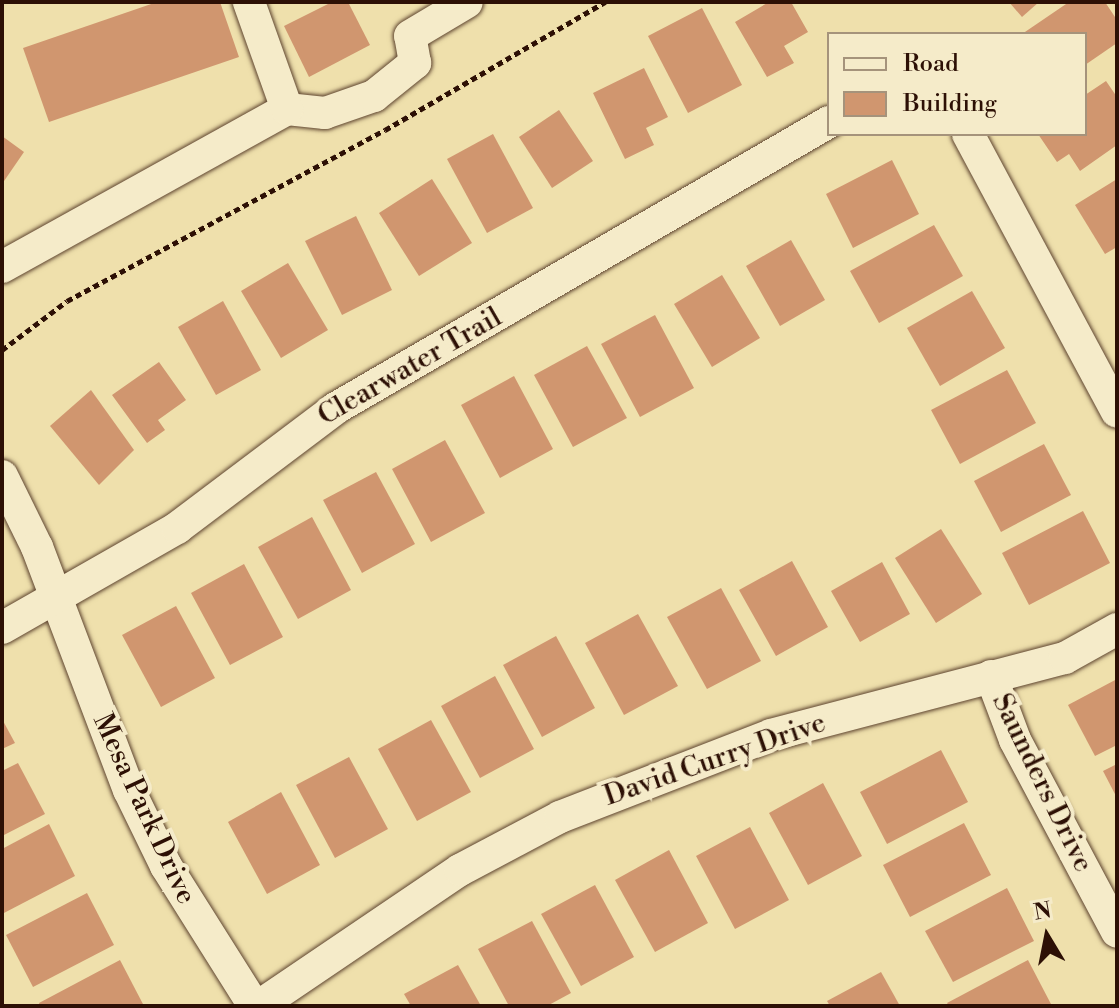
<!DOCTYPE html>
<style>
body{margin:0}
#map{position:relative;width:1119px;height:1008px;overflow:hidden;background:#efe0ac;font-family:"Libre Bodoni",serif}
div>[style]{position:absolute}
.building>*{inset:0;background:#d0966f}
.path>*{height:5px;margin-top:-2.5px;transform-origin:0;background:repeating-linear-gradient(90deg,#2d1005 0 6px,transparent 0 10px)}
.roads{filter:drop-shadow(0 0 2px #5e442f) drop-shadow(0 0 2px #5e442f)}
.minor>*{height:32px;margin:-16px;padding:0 16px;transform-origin:16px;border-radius:16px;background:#f5ebc9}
span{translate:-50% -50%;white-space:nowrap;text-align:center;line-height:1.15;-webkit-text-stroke:8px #f5ebc9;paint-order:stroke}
.street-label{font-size:28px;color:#2d1005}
.frame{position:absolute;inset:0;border:4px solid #2d1005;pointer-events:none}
.legend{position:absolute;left:827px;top:32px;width:260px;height:104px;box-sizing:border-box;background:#f5ebc9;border:2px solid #a5937b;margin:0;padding:10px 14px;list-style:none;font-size:24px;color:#2d1005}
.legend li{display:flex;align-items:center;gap:16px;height:40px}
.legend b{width:40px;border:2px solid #a5937b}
.north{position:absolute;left:1007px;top:896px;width:80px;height:80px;-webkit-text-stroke:6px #f5ebc9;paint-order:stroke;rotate:350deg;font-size:22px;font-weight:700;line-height:32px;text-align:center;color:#2d1005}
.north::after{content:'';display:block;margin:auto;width:28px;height:36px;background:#2d1005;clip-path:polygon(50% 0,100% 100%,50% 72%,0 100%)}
</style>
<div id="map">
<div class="building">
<div style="clip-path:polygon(157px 2px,220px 2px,239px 57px,49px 122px,23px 48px)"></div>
<div style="clip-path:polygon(332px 2px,348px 2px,370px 45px,309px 77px,284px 26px)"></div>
<div style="clip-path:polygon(769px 2px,791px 2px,808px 32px,784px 46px,794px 63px,767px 77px,735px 22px)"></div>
<div style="clip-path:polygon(1009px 2px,1039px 2px,1022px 17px)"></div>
<div style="clip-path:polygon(1069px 2px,1105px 2px,1117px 20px,1117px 43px,1085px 65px,1085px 34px,1022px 34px)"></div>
<div style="clip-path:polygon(702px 8px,742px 85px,688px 113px,648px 36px)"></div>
<div style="clip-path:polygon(644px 68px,668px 117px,646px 128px,654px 145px,625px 159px,593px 93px)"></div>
<div style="clip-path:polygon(1106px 81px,1117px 97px,1117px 145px,1080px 171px,1069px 154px,1057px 162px,1038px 134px,1085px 134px,1085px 95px)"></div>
<div style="clip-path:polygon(559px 110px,593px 161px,552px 188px,519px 137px)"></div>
<div style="clip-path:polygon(493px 134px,533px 208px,487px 233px,447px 159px)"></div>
<div style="clip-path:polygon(2px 136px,24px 152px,2px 184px)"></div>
<div style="clip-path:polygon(892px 160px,919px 214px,853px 248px,826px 194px)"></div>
<div style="clip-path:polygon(432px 179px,472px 243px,419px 276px,379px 213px)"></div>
<div style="clip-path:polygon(1117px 179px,1117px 247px,1105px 254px,1075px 205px)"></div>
<div style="clip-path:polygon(356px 216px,392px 290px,342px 315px,305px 241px)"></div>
<div style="clip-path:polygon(934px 225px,963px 276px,879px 323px,850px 271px)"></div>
<div style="clip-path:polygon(791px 240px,825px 300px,780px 326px,746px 266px)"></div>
<div style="clip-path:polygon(288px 263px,328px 330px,281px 358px,241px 291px)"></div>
<div style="clip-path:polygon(722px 275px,760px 338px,712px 367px,674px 304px)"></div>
<div style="clip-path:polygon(972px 291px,1005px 348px,940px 386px,907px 328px)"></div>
<div style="clip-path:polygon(223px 301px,261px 370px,216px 395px,178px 327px)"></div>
<div style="clip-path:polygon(655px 315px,694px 388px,640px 417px,601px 344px)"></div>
<div style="clip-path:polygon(587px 346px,627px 418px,573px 447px,534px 375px)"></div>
<div style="clip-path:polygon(159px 362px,186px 400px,158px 420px,165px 430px,147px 443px,112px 395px)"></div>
<div style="clip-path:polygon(1007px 370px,1036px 423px,960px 464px,931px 410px)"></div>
<div style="clip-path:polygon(514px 376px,553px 449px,500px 478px,461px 405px)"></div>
<div style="clip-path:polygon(91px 390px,134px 450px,99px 485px,50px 426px)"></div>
<div style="clip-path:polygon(445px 440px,485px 513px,431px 542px,392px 469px)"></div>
<div style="clip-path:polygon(1044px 444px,1071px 495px,1001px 532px,974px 481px)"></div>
<div style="clip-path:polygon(376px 472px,415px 544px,362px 573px,323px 500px)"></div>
<div style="clip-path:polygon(1083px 511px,1110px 563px,1029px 605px,1002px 553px)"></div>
<div style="clip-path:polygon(312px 517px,351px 590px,298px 619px,258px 547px)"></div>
<div style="clip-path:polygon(941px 529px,982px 594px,936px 623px,895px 558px)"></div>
<div style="clip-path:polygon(792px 561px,828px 627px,776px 656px,739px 590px)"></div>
<div style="clip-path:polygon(882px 562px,910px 614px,860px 642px,831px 591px)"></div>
<div style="clip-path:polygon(244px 564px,283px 637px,230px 665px,191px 593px)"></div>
<div style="clip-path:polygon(721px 588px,761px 661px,707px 689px,667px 617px)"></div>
<div style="clip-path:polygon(176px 606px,215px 678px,161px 707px,122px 635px)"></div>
<div style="clip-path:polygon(638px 614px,678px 686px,624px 715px,585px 643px)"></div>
<div style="clip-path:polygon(556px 636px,595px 708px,542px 737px,503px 665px)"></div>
<div style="clip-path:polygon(495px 676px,534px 749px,480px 778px,441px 706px)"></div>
<div style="clip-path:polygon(1117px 679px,1117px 745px,1095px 756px,1068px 705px)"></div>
<div style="clip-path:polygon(2px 719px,15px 743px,2px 749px)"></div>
<div style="clip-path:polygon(431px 720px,471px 792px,417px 821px,378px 749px)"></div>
<div style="clip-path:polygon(941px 750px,968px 802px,887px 844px,860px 792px)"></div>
<div style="clip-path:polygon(349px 757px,388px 829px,335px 858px,296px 785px)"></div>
<div style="clip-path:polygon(18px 763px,45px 814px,2px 836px,2px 771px)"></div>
<div style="clip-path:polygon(1117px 764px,1117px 798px,1103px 771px)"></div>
<div style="clip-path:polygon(823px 783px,862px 856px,808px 885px,769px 813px)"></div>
<div style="clip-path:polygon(281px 792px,320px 865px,267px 894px,228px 822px)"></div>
<div style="clip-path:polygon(964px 823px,991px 875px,910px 917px,883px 865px)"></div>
<div style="clip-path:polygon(49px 824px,75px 876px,2px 914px,2px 849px)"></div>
<div style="clip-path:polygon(750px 827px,789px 900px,735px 929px,696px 856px)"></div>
<div style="clip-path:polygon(669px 850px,708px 923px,655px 952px,615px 880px)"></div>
<div style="clip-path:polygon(595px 885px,634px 957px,581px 986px,541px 914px)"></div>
<div style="clip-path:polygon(1007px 888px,1034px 941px,953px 982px,925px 931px)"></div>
<div style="clip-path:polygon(87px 893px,114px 945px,33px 987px,6px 935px)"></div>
<div style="clip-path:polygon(532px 921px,571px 993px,547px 1006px,509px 1006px,478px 949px)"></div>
<div style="clip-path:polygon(120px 960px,144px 1006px,40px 1006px,39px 1003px)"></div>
<div style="clip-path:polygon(1028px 960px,1052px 1006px,949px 1006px,947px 1003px)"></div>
<div style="clip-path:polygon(458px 965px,481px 1006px,411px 1006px,404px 994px)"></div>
<div style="clip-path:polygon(881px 972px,900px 1006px,830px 1006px,827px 1001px)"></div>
</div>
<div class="path">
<div style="left:2px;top:350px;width:81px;rotate:-37deg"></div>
<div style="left:67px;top:301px;width:361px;rotate:-28.3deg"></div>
<div style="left:385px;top:130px;width:255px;rotate:-30.2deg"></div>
</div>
<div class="roads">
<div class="minor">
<div style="left:287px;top:109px;width:38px;rotate:6deg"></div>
<div style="left:325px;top:113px;width:52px;rotate:-19.1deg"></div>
<div style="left:374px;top:96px;width:53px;rotate:-38.8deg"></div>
<div style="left:415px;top:63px;width:27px;rotate:-100deg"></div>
<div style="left:410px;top:36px;width:66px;rotate:-30.8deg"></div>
<div style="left:968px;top:134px;width:315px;rotate:61.8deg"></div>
<div style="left:2px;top:267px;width:326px;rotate:-29deg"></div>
<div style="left:287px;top:109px;width:114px;rotate:-109.6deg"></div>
<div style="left:2px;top:476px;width:79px;rotate:63.8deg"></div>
<div style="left:37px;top:547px;width:260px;rotate:69.3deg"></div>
<div style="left:129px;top:790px;width:85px;rotate:64deg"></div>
<div style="left:166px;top:866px;width:165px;rotate:57.8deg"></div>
<div style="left:2px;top:628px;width:202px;rotate:-29.7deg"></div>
<div style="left:177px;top:528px;width:199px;rotate:-37deg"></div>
<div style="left:336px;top:408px;width:570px;rotate:-30.12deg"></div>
<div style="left:991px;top:676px;width:68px;rotate:69.4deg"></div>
<div style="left:1015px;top:740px;width:217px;rotate:62deg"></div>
<div style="left:259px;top:1006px;width:243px;rotate:-34.1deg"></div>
<div style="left:460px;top:870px;width:113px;rotate:-27.9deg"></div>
<div style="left:560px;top:817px;width:226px;rotate:-21.2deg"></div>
<div style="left:771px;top:735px;width:304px;rotate:-14.7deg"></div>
<div style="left:1065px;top:658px;width:60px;rotate:-29.1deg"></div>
</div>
</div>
<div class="street-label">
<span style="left:410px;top:367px;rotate:-30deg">Clearwater Trail</span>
<span style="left:715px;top:760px;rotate:-19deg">David Curry Drive</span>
<span style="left:1042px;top:783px;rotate:64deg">Saunders Drive</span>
<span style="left:144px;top:809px;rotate:65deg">Mesa Park Drive</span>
</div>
<div class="frame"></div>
<ul class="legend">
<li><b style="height:10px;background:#f5ebc9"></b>Road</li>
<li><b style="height:22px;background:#d0966f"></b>Building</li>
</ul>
<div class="north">N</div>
</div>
